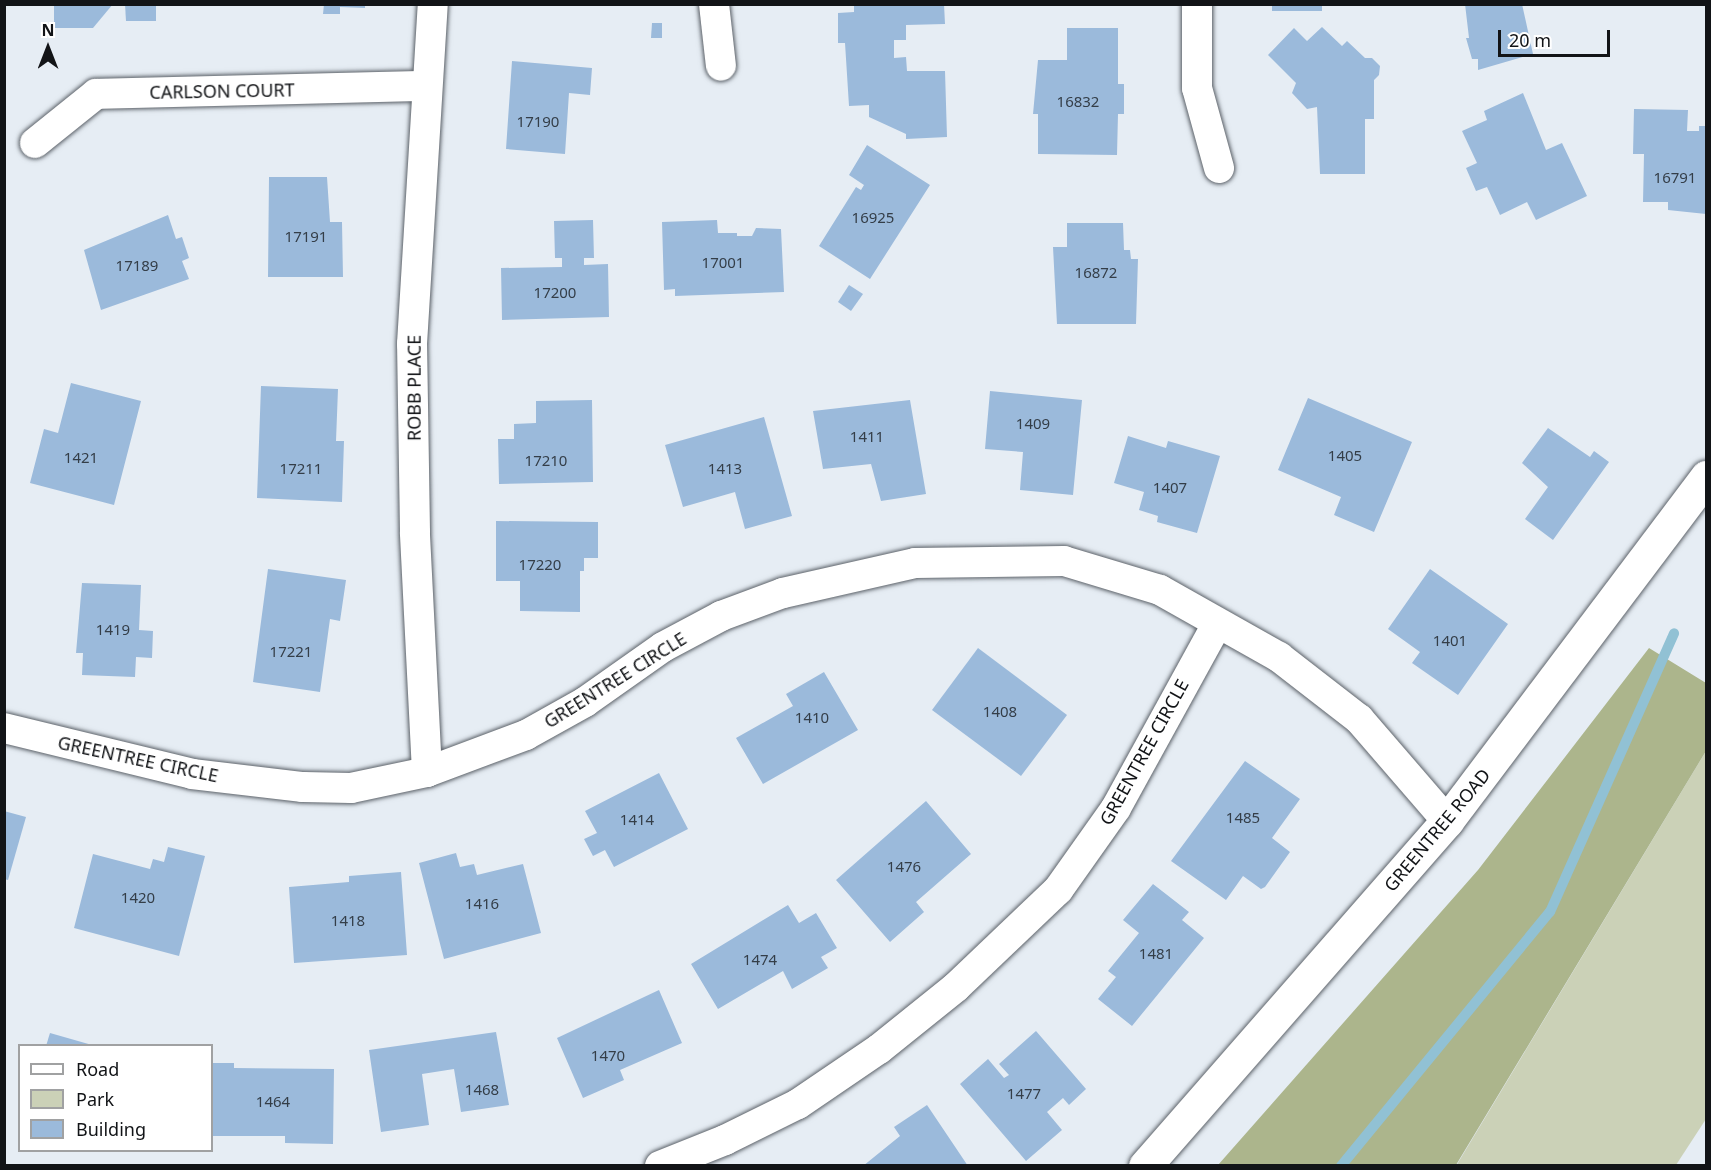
<!DOCTYPE html>
<style>
body{margin:0}
#map{position:relative;width:1711px;height:1170px;overflow:hidden;background:#e6edf4;font-family:"Noto Sans",sans-serif}
div>[style]{position:absolute}
.green>*{inset:0;background:#cbd1b7}
.forest>*{inset:0;background:#acb58c}
.stream>*{height:10px;margin:-5px;padding:0 5px;transform-origin:5px;border-radius:5px;background:#91c1d4}
.building>*{inset:0;background:#9bbadb}
.roads{filter:drop-shadow(0 0 2px #5c6269) drop-shadow(0 0 2px #5c6269)}
.street>*{height:30px;margin:-15px;padding:0 15px;transform-origin:15px;border-radius:15px;background:#fff}
.secondary>*{height:33px;margin:-16.5px;padding:0 16.5px;transform-origin:16.5px;border-radius:16.5px;background:#fff}
span{translate:-50% -50%;white-space:nowrap;text-align:center;line-height:1.15;-webkit-text-stroke:4.5px #fff;paint-order:stroke}
.number-label{font-size:15px;color:#343e48}
.number-label span{-webkit-text-stroke-width:0}
.street-label{font-size:18px;color:#121417}
.frame{position:absolute;inset:0;border:6px solid #121417;pointer-events:none}
.legend{position:absolute;left:18px;top:1044px;width:195px;height:108px;box-sizing:border-box;background:#fff;border:2px solid #a0a1a2;margin:0;padding:8px 10px;list-style:none;font-size:18px;color:#121417}
.legend li{display:flex;align-items:center;gap:12px;height:30px}
.legend b{width:30px;border:2px solid #a0a1a2}
.north{position:absolute;left:18px;top:18px;width:60px;height:60px;-webkit-text-stroke:4px #fff;paint-order:stroke;rotate:0deg;font-size:16px;font-weight:700;line-height:24px;text-align:center;color:#121417}
.north::after{content:'';display:block;margin:auto;width:21px;height:27px;background:#121417;clip-path:polygon(50% 0,100% 100%,50% 72%,0 100%)}
.scale{position:absolute;left:1498px;top:30px;width:112px;height:27px;box-sizing:border-box;border:3px solid #121417;border-top:0;padding-left:8px;font-size:18px;line-height:21px;white-space:nowrap;color:#121417;-webkit-text-stroke:4px #fff;paint-order:stroke}
</style>
<div id="map">
<div class="green">
<div style="clip-path:polygon(1706px 751px,1706px 1119px,1676px 1165px,1456px 1166px)"></div>
</div>
<div class="forest">
<div style="clip-path:polygon(1649px 648px,1706px 683px,1706px 751px,1456px 1165px,1218px 1165px,1478px 870px)"></div>
</div>
<div class="stream">
<div style="left:1341px;top:1166px;width:329px;rotate:-50.6deg"></div>
<div style="left:1550px;top:912px;width:305px;rotate:-66deg"></div>
</div>
<div class="building">
<div style="clip-path:polygon(54px 4px,113px 4px,93px 28px,54px 28px)"></div>
<div style="clip-path:polygon(125px 4px,156px 4px,156px 21px,126px 21px)"></div>
<div style="clip-path:polygon(324px 4px,365px 4px,365px 8px,340px 7px,340px 14px,323px 14px)"></div>
<div style="clip-path:polygon(854px 4px,944px 4px,945px 24px,906px 25px,906px 40px,894px 40px,894px 58px,906px 57px,907px 71px,945px 71px,947px 137px,906px 139px,906px 134px,869px 117px,869px 105px,849px 106px,845px 43px,838px 43px,838px 13px,854px 12px)"></div>
<div style="clip-path:polygon(1272px 4px,1322px 4px,1322px 11px,1272px 11px)"></div>
<div style="clip-path:polygon(1465px 4px,1522px 4px,1533px 54px,1478px 70px,1478px 59px,1472px 59px,1466px 38px,1469px 38px)"></div>
<div style="clip-path:polygon(652px 23px,662px 23px,662px 38px,651px 38px)"></div>
<div style="clip-path:polygon(1322px 27px,1342px 46px,1347px 41px,1365px 58px,1372px 58px,1380px 66px,1379px 75px,1374px 80px,1374px 119px,1365px 119px,1365px 174px,1320px 174px,1317px 107px,1307px 109px,1292px 93px,1296px 83px,1268px 55px,1294px 28px,1307px 41px)"></div>
<div style="clip-path:polygon(1067px 28px,1118px 28px,1118px 84px,1124px 84px,1124px 114px,1118px 114px,1117px 155px,1038px 154px,1038px 114px,1033px 114px,1038px 60px,1067px 60px)"></div>
<div style="clip-path:polygon(512px 61px,592px 68px,590px 95px,569px 93px,565px 154px,506px 149px)"></div>
<div style="clip-path:polygon(1523px 93px,1546px 150px,1562px 143px,1587px 196px,1536px 220px,1527px 202px,1500px 215px,1487px 187px,1476px 191px,1466px 168px,1477px 163px,1462px 131px,1487px 120px,1484px 111px)"></div>
<div style="clip-path:polygon(1634px 109px,1688px 110px,1687px 131px,1699px 131px,1699px 126px,1706px 126px,1706px 214px,1668px 210px,1668px 202px,1643px 202px,1644px 154px,1633px 154px)"></div>
<div style="clip-path:polygon(867px 145px,930px 185px,870px 279px,819px 246px,856px 187px,861px 190px,864px 185px,849px 175px)"></div>
<div style="clip-path:polygon(269px 177px,327px 177px,330px 222px,342px 222px,343px 277px,268px 277px)"></div>
<div style="clip-path:polygon(168px 215px,176px 239px,182px 237px,189px 258px,182px 261px,189px 279px,101px 310px,84px 250px)"></div>
<div style="clip-path:polygon(593px 220px,594px 258px,584px 258px,584px 265px,608px 264px,609px 317px,502px 320px,501px 268px,562px 267px,562px 258px,555px 258px,554px 221px)"></div>
<div style="clip-path:polygon(717px 220px,718px 233px,737px 233px,737px 236px,752px 236px,756px 228px,781px 229px,784px 292px,675px 296px,675px 289px,664px 290px,662px 222px)"></div>
<div style="clip-path:polygon(1067px 223px,1123px 223px,1124px 250px,1130px 250px,1131px 259px,1138px 259px,1136px 324px,1057px 324px,1053px 247px,1067px 247px)"></div>
<div style="clip-path:polygon(849px 285px,863px 294px,851px 311px,838px 302px)"></div>
<div style="clip-path:polygon(71px 383px,141px 401px,114px 505px,30px 483px,44px 429px,58px 433px)"></div>
<div style="clip-path:polygon(261px 386px,338px 389px,336px 441px,344px 441px,342px 502px,257px 498px)"></div>
<div style="clip-path:polygon(990px 391px,1082px 400px,1073px 495px,1020px 490px,1023px 452px,985px 449px)"></div>
<div style="clip-path:polygon(1308px 398px,1412px 442px,1374px 532px,1334px 515px,1341px 497px,1278px 470px)"></div>
<div style="clip-path:polygon(592px 400px,593px 482px,499px 484px,498px 439px,514px 439px,514px 424px,536px 423px,536px 401px)"></div>
<div style="clip-path:polygon(910px 400px,926px 494px,881px 501px,871px 464px,823px 469px,813px 411px)"></div>
<div style="clip-path:polygon(764px 417px,792px 516px,745px 529px,735px 492px,683px 507px,665px 445px)"></div>
<div style="clip-path:polygon(1548px 428px,1590px 457px,1594px 451px,1609px 462px,1553px 540px,1525px 519px,1548px 487px,1522px 463px)"></div>
<div style="clip-path:polygon(1128px 436px,1166px 448px,1168px 441px,1220px 456px,1197px 533px,1157px 522px,1158px 516px,1139px 510px,1144px 492px,1114px 483px)"></div>
<div style="clip-path:polygon(496px 521px,598px 522px,598px 558px,584px 558px,584px 571px,580px 571px,580px 612px,520px 611px,520px 581px,496px 581px)"></div>
<div style="clip-path:polygon(268px 569px,346px 580px,340px 621px,330px 619px,320px 692px,253px 682px)"></div>
<div style="clip-path:polygon(1430px 569px,1508px 624px,1458px 695px,1412px 663px,1420px 652px,1388px 629px)"></div>
<div style="clip-path:polygon(82px 583px,141px 585px,139px 630px,153px 631px,152px 658px,136px 657px,135px 677px,82px 675px,83px 653px,76px 653px)"></div>
<div style="clip-path:polygon(978px 648px,1067px 715px,1021px 776px,932px 710px)"></div>
<div style="clip-path:polygon(824px 672px,858px 730px,763px 784px,736px 738px,793px 706px,786px 694px)"></div>
<div style="clip-path:polygon(1245px 761px,1300px 799px,1272px 838px,1290px 852px,1265px 887px,1261px 889px,1243px 876px,1226px 900px,1171px 861px)"></div>
<div style="clip-path:polygon(659px 773px,688px 829px,614px 867px,605px 850px,593px 856px,584px 839px,597px 833px,585px 811px)"></div>
<div style="clip-path:polygon(926px 801px,971px 854px,916px 902px,924px 912px,890px 942px,836px 880px)"></div>
<div style="clip-path:polygon(4px 811px,26px 817px,8px 880px,4px 879px)"></div>
<div style="clip-path:polygon(168px 847px,205px 856px,179px 956px,74px 928px,93px 854px,150px 869px,153px 859px,164px 862px)"></div>
<div style="clip-path:polygon(456px 853px,460px 867px,474px 864px,477px 875px,523px 864px,541px 933px,444px 959px,419px 863px)"></div>
<div style="clip-path:polygon(401px 872px,407px 955px,294px 963px,289px 887px,349px 882px,349px 876px)"></div>
<div style="clip-path:polygon(1153px 884px,1189px 912px,1182px 920px,1204px 938px,1132px 1026px,1098px 999px,1116px 977px,1108px 971px,1139px 933px,1123px 920px)"></div>
<div style="clip-path:polygon(788px 905px,799px 923px,816px 913px,837px 948px,821px 957px,828px 968px,792px 989px,783px 971px,718px 1009px,691px 964px)"></div>
<div style="clip-path:polygon(659px 990px,682px 1043px,620px 1070px,624px 1080px,583px 1098px,557px 1038px)"></div>
<div style="clip-path:polygon(1036px 1031px,1086px 1089px,1069px 1105px,1063px 1098px,1047px 1112px,1062px 1130px,1026px 1161px,960px 1084px,988px 1059px,1004px 1078px,1009px 1075px,999px 1064px)"></div>
<div style="clip-path:polygon(496px 1032px,509px 1105px,461px 1112px,454px 1069px,422px 1074px,429px 1125px,381px 1132px,369px 1050px)"></div>
<div style="clip-path:polygon(50px 1033px,92px 1045px,92px 1046px,46px 1046px)"></div>
<div style="clip-path:polygon(213px 1063px,234px 1063px,234px 1068px,334px 1069px,333px 1144px,285px 1143px,285px 1136px,212px 1136px)"></div>
<div style="clip-path:polygon(927px 1105px,968px 1166px,863px 1166px,900px 1136px,894px 1127px)"></div>
</div>
<div class="roads">
<div class="street">
<div style="left:714px;top:4px;width:62px;rotate:83.6deg"></div>
<div style="left:1197px;top:4px;width:84px;rotate:90deg"></div>
<div style="left:1197px;top:88px;width:83px;rotate:74.6deg"></div>
<div style="left:35px;top:143px;width:78px;rotate:-38.8deg"></div>
<div style="left:96px;top:94px;width:329px;rotate:-1.4deg"></div>
<div style="left:4px;top:728px;width:194px;rotate:13.7deg"></div>
<div style="left:192px;top:774px;width:112px;rotate:6.7deg"></div>
<div style="left:303px;top:787px;width:48px;rotate:1.2deg"></div>
<div style="left:351px;top:788px;width:78px;rotate:-11.9deg"></div>
<div style="left:427px;top:772px;width:106px;rotate:-20.5deg"></div>
<div style="left:526px;top:735px;width:68px;rotate:-29.2deg"></div>
<div style="left:585px;top:702px;width:95px;rotate:-35.2deg"></div>
<div style="left:663px;top:647px;width:66px;rotate:-28.1deg"></div>
<div style="left:721px;top:616px;width:66px;rotate:-20.4deg"></div>
<div style="left:783px;top:593px;width:135px;rotate:-12.8deg"></div>
<div style="left:915px;top:563px;width:149px;rotate:-0.8deg"></div>
<div style="left:1064px;top:561px;width:100px;rotate:16.8deg"></div>
<div style="left:1160px;top:590px;width:137px;rotate:29.4deg"></div>
<div style="left:1279px;top:657px;width:101px;rotate:37.8deg"></div>
<div style="left:1359px;top:719px;width:135px;rotate:49.2deg"></div>
<div style="left:427px;top:772px;width:240px;rotate:-92.9deg"></div>
<div style="left:415px;top:532px;width:188px;rotate:-90.9deg"></div>
<div style="left:412px;top:344px;width:341px;rotate:-86.5deg"></div>
<div style="left:660px;top:1166px;width:70px;rotate:-21.8deg"></div>
<div style="left:725px;top:1140px;width:81px;rotate:-26.3deg"></div>
<div style="left:798px;top:1104px;width:98px;rotate:-34.2deg"></div>
<div style="left:879px;top:1049px;width:99px;rotate:-38.8deg"></div>
<div style="left:956px;top:987px;width:141px;rotate:-43.6deg"></div>
<div style="left:1058px;top:890px;width:100px;rotate:-54.7deg"></div>
<div style="left:1116px;top:808px;width:210px;rotate:-61.2deg"></div>
</div>
<div class="secondary">
<div style="left:1145px;top:1166px;width:459px;rotate:-48.8deg"></div>
<div style="left:1447px;top:821px;width:431px;rotate:-53deg"></div>
</div>
</div>
<div class="number-label">
<span style="left:1078px;top:102px">16832</span>
<span style="left:538px;top:122px">17190</span>
<span style="left:1675px;top:178px">16791</span>
<span style="left:873px;top:218px">16925</span>
<span style="left:306px;top:237px">17191</span>
<span style="left:723px;top:263px">17001</span>
<span style="left:137px;top:266px">17189</span>
<span style="left:1096px;top:273px">16872</span>
<span style="left:555px;top:293px">17200</span>
<span style="left:1033px;top:424px">1409</span>
<span style="left:867px;top:437px">1411</span>
<span style="left:1345px;top:456px">1405</span>
<span style="left:81px;top:458px">1421</span>
<span style="left:546px;top:461px">17210</span>
<span style="left:301px;top:469px">17211</span>
<span style="left:725px;top:469px">1413</span>
<span style="left:1170px;top:488px">1407</span>
<span style="left:540px;top:565px">17220</span>
<span style="left:113px;top:630px">1419</span>
<span style="left:1450px;top:641px">1401</span>
<span style="left:291px;top:652px">17221</span>
<span style="left:1000px;top:712px">1408</span>
<span style="left:812px;top:718px">1410</span>
<span style="left:1243px;top:818px">1485</span>
<span style="left:637px;top:820px">1414</span>
<span style="left:904px;top:867px">1476</span>
<span style="left:138px;top:898px">1420</span>
<span style="left:482px;top:904px">1416</span>
<span style="left:348px;top:921px">1418</span>
<span style="left:1156px;top:954px">1481</span>
<span style="left:760px;top:960px">1474</span>
<span style="left:608px;top:1056px">1470</span>
<span style="left:482px;top:1090px">1468</span>
<span style="left:1024px;top:1094px">1477</span>
<span style="left:273px;top:1102px">1464</span>
</div>
<div class="street-label">
<span style="left:222px;top:91px;rotate:-1deg">CARLSON COURT</span>
<span style="left:414px;top:388px;rotate:-90deg">ROBB PLACE</span>
<span style="left:615px;top:680px;rotate:-32deg">GREENTREE CIRCLE</span>
<span style="left:1144px;top:752px;rotate:-61deg">GREENTREE CIRCLE</span>
<span style="left:138px;top:759px;rotate:12deg">GREENTREE CIRCLE</span>
<span style="left:1437px;top:830px;rotate:-50deg">GREENTREE ROAD</span>
</div>
<div class="frame"></div>
<ul class="legend">
<li><b style="height:8px;background:#fff"></b>Road</li>
<li><b style="height:16px;background:#cbd1b7"></b>Park</li>
<li><b style="height:16px;background:#9bbadb"></b>Building</li>
</ul>
<div class="north">N</div>
<div class="scale">20 m</div>
</div>
